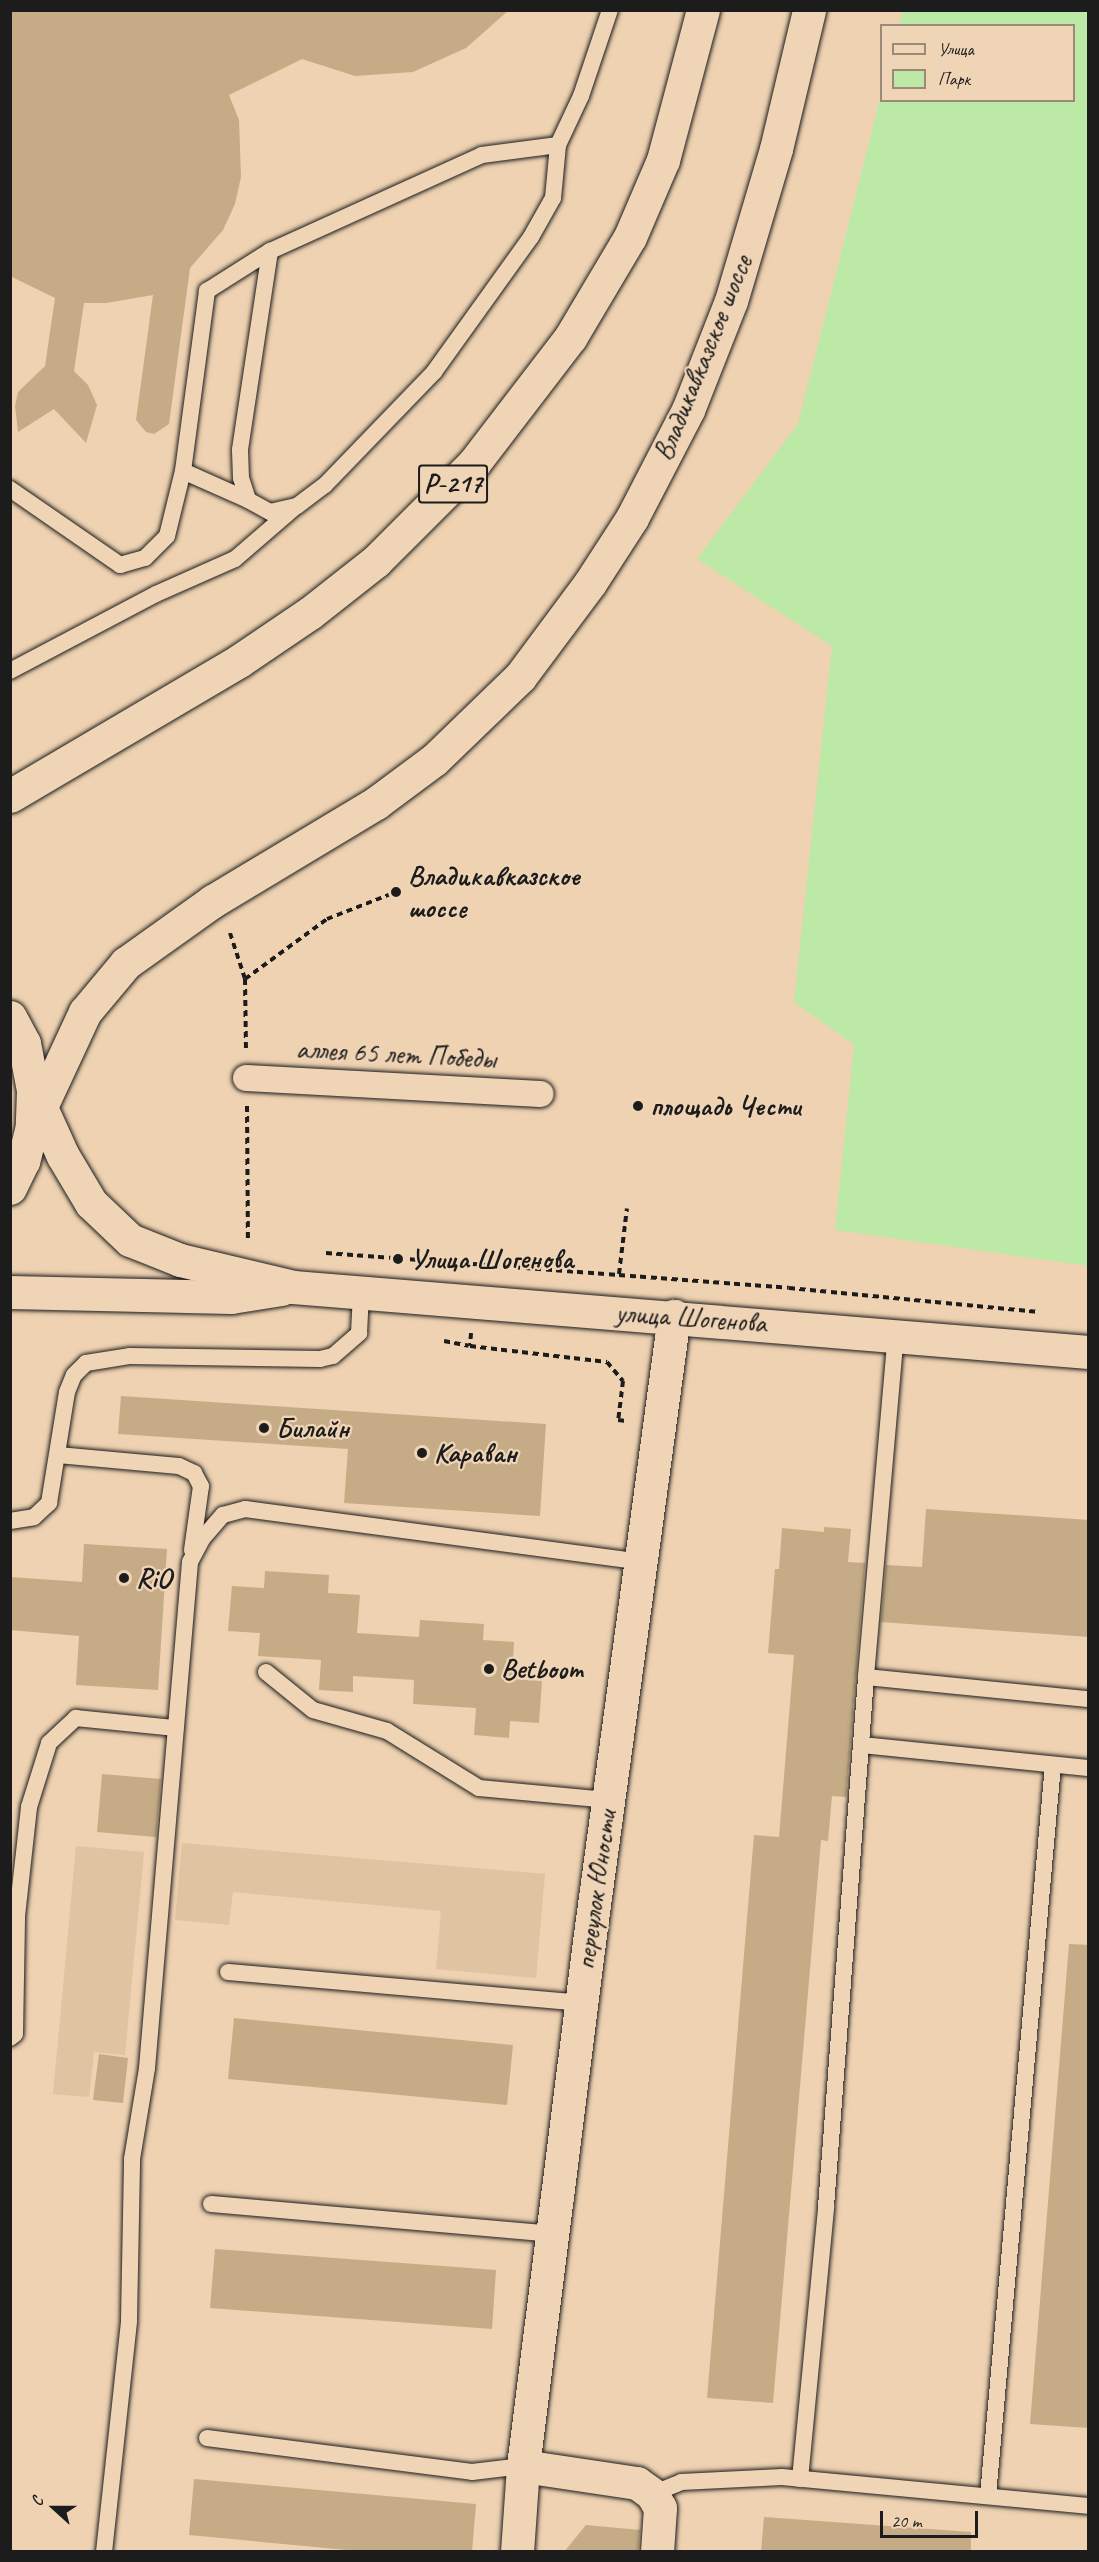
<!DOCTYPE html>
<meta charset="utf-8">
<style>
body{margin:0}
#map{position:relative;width:1099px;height:2562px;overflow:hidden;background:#eed2b1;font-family:Caveat,sans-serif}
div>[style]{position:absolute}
.built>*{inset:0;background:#dec4a1}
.green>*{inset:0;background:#bde9a6}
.building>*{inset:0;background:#c5ac86}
.path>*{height:4px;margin-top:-2px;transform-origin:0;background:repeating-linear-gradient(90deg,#1c1c1c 0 6px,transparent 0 10.5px)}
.roads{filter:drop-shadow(0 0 2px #1c1c1c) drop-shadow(0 0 2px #1c1c1c)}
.service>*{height:16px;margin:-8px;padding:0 8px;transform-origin:8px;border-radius:8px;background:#efd4b6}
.pedestrian>*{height:26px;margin:-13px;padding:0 13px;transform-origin:13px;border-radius:13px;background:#efd4b6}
.minor>*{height:33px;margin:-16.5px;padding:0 16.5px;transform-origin:16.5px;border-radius:16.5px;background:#efd4b6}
.tertiary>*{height:33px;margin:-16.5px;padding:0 16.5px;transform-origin:16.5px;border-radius:16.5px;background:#efd4b6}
.primary>*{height:33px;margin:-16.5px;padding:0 16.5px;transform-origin:16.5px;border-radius:16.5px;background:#efd4b6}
.dots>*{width:16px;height:16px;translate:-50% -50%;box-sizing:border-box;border:3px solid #efd4b6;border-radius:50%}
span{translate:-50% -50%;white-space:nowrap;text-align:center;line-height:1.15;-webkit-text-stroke:4.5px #efd4b6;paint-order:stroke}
.shield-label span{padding:2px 4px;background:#efd4b6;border:2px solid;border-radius:4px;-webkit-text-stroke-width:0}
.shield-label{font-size:27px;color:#1c1c1c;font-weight:700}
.street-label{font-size:28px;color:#1c1c1c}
.poi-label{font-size:28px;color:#1c1c1c;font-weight:700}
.left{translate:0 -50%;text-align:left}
.frame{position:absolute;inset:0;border:12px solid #1c1c1c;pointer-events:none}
.legend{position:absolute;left:880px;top:24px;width:195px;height:78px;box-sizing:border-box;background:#efd4b6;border:2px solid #9b8a78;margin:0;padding:8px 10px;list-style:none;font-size:18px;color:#1c1c1c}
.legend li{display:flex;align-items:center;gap:12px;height:30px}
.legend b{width:30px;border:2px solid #9b8a78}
.north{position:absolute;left:24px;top:2478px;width:60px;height:60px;-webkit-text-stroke:4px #efd4b6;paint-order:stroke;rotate:291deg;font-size:16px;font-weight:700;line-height:24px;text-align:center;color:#1c1c1c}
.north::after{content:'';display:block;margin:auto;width:21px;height:27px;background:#1c1c1c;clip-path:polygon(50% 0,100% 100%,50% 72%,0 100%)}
.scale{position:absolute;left:880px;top:2511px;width:98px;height:27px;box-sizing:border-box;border:3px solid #1c1c1c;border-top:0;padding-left:8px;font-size:18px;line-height:21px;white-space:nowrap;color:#1c1c1c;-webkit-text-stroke:4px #efd4b6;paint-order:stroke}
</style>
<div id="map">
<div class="built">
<div style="clip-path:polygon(182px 1843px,545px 1874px,536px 1978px,436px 1969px,441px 1911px,233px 1892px,229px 1925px,175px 1920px)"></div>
<div style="clip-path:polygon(76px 1846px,144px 1852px,125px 2055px,94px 2052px,89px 2097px,53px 2094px)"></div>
</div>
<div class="green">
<div style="clip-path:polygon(903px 11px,1088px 11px,1088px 1266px,835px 1230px,854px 1045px,794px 1002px,832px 646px,697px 559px,798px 424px,881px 95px,882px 100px,1074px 100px,1074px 26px,899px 25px)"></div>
</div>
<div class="building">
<div style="clip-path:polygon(10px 10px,509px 10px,466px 48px,413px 72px,355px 76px,302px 59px,229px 95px,239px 120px,241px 177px,235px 204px,223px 230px,190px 268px,169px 424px,154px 434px,146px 432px,136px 420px,153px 295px,106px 303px,84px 303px,74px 371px,88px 385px,97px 405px,86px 443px,54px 409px,18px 432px,15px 406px,18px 392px,45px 366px,55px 298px,10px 276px)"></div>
<div style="clip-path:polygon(121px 1396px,546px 1424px,540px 1516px,344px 1503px,348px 1449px,118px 1434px)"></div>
<div style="clip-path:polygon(926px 1509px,1089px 1520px,1089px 1637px,881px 1622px,886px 1565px,922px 1567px)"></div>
<div style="clip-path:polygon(824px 1527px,851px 1529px,848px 1562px,865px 1563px,846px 1797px,832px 1796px,828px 1841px,821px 1840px,773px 2403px,707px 2398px,754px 1835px,779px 1837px,794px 1655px,768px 1653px,775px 1569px,779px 1569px,782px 1528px,824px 1532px)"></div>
<div style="clip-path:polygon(84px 1544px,167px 1549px,158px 1690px,76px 1685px,79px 1636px,10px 1630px,10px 1577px,82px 1582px)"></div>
<div style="clip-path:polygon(265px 1571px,329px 1575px,328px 1593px,360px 1595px,357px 1633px,419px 1637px,420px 1620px,484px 1624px,483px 1640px,514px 1642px,512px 1679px,542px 1681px,539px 1723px,510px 1721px,509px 1738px,474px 1735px,476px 1708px,413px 1704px,414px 1680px,353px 1676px,353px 1692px,319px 1690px,321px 1660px,258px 1656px,260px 1633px,228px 1631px,232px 1586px,264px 1588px)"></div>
<div style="clip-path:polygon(102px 1774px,161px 1779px,156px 1837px,97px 1832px)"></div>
<div style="clip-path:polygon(1069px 1944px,1089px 1945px,1089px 2428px,1030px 2424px)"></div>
<div style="clip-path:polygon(234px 2018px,513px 2045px,507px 2105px,228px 2079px)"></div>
<div style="clip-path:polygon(99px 2054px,128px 2058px,123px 2103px,93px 2100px)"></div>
<div style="clip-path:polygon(215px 2249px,496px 2270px,492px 2329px,210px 2308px)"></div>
<div style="clip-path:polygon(194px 2479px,476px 2504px,472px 2552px,368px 2552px,189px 2535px)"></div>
<div style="clip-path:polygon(764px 2517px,971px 2532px,971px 2552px,761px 2552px)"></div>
<div style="clip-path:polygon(586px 2525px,640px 2530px,638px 2552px,564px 2552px)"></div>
</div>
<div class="path">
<div style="left:230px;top:933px;width:48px;rotate:71.9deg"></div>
<div style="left:245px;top:979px;width:71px;rotate:89.2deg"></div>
<div style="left:245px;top:979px;width:102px;rotate:-36.2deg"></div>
<div style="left:327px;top:919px;width:74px;rotate:-21.4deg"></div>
<div style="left:247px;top:1106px;width:136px;rotate:89.6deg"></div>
<div style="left:326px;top:1253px;width:464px;rotate:4.3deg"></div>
<div style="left:789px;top:1288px;width:251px;rotate:5.5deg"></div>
<div style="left:619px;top:1274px;width:66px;rotate:-83.1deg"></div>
<div style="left:471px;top:1333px;width:13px;rotate:94deg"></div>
<div style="left:470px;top:1346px;width:138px;rotate:6.7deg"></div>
<div style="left:607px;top:1362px;width:25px;rotate:50deg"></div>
<div style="left:623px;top:1381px;width:39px;rotate:97deg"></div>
<div style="left:618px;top:1420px;width:8px;rotate:7deg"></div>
<div style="left:444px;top:1341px;width:25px;rotate:11deg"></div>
</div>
<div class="roads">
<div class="service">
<div style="left:558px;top:145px;width:77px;rotate:172.5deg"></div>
<div style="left:482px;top:155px;width:233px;rotate:155.6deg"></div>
<div style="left:270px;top:251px;width:201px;rotate:98.6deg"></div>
<div style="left:240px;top:450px;width:28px;rotate:88deg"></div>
<div style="left:241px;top:478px;width:23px;rotate:72deg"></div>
<div style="left:248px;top:500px;width:25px;rotate:29deg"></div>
<div style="left:270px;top:512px;width:28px;rotate:-13deg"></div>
<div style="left:297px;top:506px;width:35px;rotate:-37deg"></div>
<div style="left:325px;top:485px;width:157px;rotate:-46deg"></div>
<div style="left:434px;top:372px;width:166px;rotate:-54.3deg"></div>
<div style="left:531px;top:237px;width:45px;rotate:-60.6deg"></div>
<div style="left:553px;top:198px;width:53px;rotate:-84.6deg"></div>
<div style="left:558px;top:145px;width:54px;rotate:-64.9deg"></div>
<div style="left:581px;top:96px;width:91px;rotate:-71.4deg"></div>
<div style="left:10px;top:489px;width:134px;rotate:34.6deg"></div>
<div style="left:120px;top:565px;width:26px;rotate:-16deg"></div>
<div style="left:145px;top:558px;width:31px;rotate:-45deg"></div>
<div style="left:167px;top:536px;width:67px;rotate:-76.2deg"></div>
<div style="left:248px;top:500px;width:71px;rotate:-156deg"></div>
<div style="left:183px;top:471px;width:182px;rotate:-82.4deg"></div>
<div style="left:207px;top:291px;width:75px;rotate:-32.4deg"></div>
<div style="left:10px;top:671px;width:165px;rotate:-27.8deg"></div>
<div style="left:156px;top:594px;width:86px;rotate:-23.9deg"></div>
<div style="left:235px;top:559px;width:78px;rotate:-40.8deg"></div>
<div style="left:896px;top:1333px;width:345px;rotate:95deg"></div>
<div style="left:866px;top:1677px;width:223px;rotate:5.7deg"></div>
<div style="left:58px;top:1455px;width:121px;rotate:5.2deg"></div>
<div style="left:179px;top:1466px;width:17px;rotate:25deg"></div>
<div style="left:194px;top:1473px;width:15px;rotate:62deg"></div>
<div style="left:201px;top:1486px;width:65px;rotate:98deg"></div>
<div style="left:10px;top:1521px;width:24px;rotate:-9deg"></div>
<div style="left:34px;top:1517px;width:21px;rotate:-43deg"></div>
<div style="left:49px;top:1503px;width:112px;rotate:-80.8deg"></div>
<div style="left:67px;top:1392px;width:18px;rotate:-68deg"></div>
<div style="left:74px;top:1375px;width:17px;rotate:-45deg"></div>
<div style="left:86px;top:1363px;width:45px;rotate:-9deg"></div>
<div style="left:130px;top:1356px;width:190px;rotate:0.9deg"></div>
<div style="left:320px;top:1359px;width:13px;rotate:-13deg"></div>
<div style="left:333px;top:1356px;width:35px;rotate:-41deg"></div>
<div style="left:359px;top:1333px;width:40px;rotate:-87.1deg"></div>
<div style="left:266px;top:1672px;width:60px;rotate:39deg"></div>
<div style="left:313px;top:1710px;width:77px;rotate:15.8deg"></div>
<div style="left:387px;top:1731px;width:108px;rotate:31.8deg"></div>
<div style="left:479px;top:1788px;width:131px;rotate:5.3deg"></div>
<div style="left:862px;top:1745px;width:227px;rotate:5.8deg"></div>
<div style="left:228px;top:1972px;width:354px;rotate:5deg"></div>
<div style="left:10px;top:2038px;width:6px;rotate:-39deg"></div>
<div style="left:15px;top:2034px;width:118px;rotate:-89deg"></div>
<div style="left:17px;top:1916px;width:110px;rotate:-83.7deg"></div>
<div style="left:29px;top:1807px;width:67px;rotate:-72.6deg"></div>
<div style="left:49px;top:1743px;width:37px;rotate:-43deg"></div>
<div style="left:76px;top:1718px;width:100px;rotate:5.8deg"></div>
<div style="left:211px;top:2204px;width:342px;rotate:5deg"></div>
<div style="left:207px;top:2438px;width:267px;rotate:7.3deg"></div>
<div style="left:472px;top:2472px;width:51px;rotate:-6.7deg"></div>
<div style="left:800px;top:2479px;width:273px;rotate:-84.5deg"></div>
<div style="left:826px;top:2207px;width:532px;rotate:-85.68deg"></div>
<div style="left:652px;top:2494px;width:31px;rotate:-22deg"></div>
<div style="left:681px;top:2482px;width:101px;rotate:-2.8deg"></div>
<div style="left:782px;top:2477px;width:307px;rotate:5.4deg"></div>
<div style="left:988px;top:2496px;width:734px;rotate:-84.92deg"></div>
<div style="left:104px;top:2552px;width:233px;rotate:-83.8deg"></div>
<div style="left:129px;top:2320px;width:161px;rotate:-88.9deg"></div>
<div style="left:132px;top:2159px;width:92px;rotate:-80.6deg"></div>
<div style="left:147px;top:2068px;width:508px;rotate:-85.14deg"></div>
<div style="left:190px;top:1562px;width:26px;rotate:-62deg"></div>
<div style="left:202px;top:1539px;width:32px;rotate:-49deg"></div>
<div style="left:223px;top:1515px;width:23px;rotate:-15deg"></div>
<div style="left:245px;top:1509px;width:402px;rotate:7.6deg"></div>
</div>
<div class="pedestrian">
<div style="left:246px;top:1078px;width:295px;rotate:3.1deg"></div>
</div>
<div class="minor">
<div style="left:523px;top:2466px;width:115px;rotate:8.5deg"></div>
<div style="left:637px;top:2483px;width:19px;rotate:36deg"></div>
<div style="left:652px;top:2494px;width:16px;rotate:60deg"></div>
<div style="left:660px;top:2508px;width:44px;rotate:93.9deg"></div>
<div style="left:517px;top:2552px;width:86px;rotate:-86deg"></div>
<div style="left:523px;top:2466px;width:536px;rotate:-82.82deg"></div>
<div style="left:590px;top:1934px;width:624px;rotate:-82.26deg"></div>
</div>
<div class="tertiary">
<div style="left:33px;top:1090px;width:72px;rotate:65.6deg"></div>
<div style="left:63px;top:1156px;width:55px;rotate:59.2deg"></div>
<div style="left:91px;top:1203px;width:54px;rotate:43.5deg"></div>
<div style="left:130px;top:1240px;width:54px;rotate:21.8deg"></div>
<div style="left:180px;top:1260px;width:116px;rotate:13.4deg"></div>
<div style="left:293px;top:1287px;width:798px;rotate:4.67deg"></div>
<div style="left:10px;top:1292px;width:221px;rotate:1.3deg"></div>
<div style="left:231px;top:1297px;width:51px;rotate:-9.1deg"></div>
</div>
<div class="primary">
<div style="left:10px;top:796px;width:266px;rotate:-30.5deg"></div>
<div style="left:239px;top:661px;width:86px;rotate:-34.1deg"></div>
<div style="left:310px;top:613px;width:84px;rotate:-38.2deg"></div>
<div style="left:376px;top:561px;width:139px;rotate:-45deg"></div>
<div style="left:474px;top:463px;width:158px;rotate:-52.5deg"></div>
<div style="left:570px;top:338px;width:117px;rotate:-59.3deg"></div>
<div style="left:630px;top:237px;width:84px;rotate:-66.8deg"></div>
<div style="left:663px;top:160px;width:155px;rotate:-75.1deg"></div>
<div style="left:10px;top:1017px;width:30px;rotate:62deg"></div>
<div style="left:24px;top:1043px;width:48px;rotate:79.2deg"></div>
<div style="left:33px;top:1090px;width:36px;rotate:92deg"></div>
<div style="left:32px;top:1126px;width:36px;rotate:104deg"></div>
<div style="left:23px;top:1161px;width:30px;rotate:116deg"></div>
<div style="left:32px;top:1126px;width:126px;rotate:-65.1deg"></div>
<div style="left:85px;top:1012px;width:64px;rotate:-50.1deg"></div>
<div style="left:126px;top:963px;width:107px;rotate:-35.5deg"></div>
<div style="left:213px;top:901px;width:190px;rotate:-31deg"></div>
<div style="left:376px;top:803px;width:72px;rotate:-36.6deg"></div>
<div style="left:434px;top:760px;width:120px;rotate:-44deg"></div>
<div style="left:520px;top:677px;width:117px;rotate:-53.3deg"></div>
<div style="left:590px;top:583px;width:77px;rotate:-57.1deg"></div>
<div style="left:632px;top:518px;width:122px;rotate:-62.6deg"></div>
<div style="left:688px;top:410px;width:117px;rotate:-68.5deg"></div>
<div style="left:731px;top:301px;width:159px;rotate:-73.5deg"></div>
<div style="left:776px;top:149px;width:143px;rotate:-76.6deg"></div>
</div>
</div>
<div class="dots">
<div style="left:396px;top:892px;background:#1c1c1c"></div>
<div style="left:638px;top:1106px;background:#1c1c1c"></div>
<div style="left:398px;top:1259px;background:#1c1c1c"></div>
<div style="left:264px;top:1428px;background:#1c1c1c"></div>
<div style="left:422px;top:1453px;background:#1c1c1c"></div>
<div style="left:124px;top:1578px;background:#1c1c1c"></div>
<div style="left:489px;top:1669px;background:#1c1c1c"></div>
</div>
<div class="shield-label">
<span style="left:453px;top:484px">Р-217</span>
</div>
<div class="street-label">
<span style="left:703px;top:358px;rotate:-68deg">Владикавказское шоссе</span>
<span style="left:396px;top:1054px;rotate:3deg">аллея 65 лет Победы</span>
<span style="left:691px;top:1318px;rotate:4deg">улица Шогенова</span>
<span style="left:596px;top:1890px;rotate:-82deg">переулок Юности</span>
</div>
<div class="poi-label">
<span class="left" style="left:408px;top:892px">Владикавказское<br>шоссе</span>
<span class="left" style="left:650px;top:1106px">площадь Чести</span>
<span class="left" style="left:410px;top:1259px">Улица Шогенова</span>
<span class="left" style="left:276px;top:1428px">Билайн</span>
<span class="left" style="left:434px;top:1453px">Караван</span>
<span class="left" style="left:136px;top:1578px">RiO</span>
<span class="left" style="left:501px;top:1669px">Betboom</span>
</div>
<div class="frame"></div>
<ul class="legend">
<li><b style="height:8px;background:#efd4b6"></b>Улица</li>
<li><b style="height:16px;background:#bde9a6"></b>Парк</li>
</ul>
<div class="north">С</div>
<div class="scale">20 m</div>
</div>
